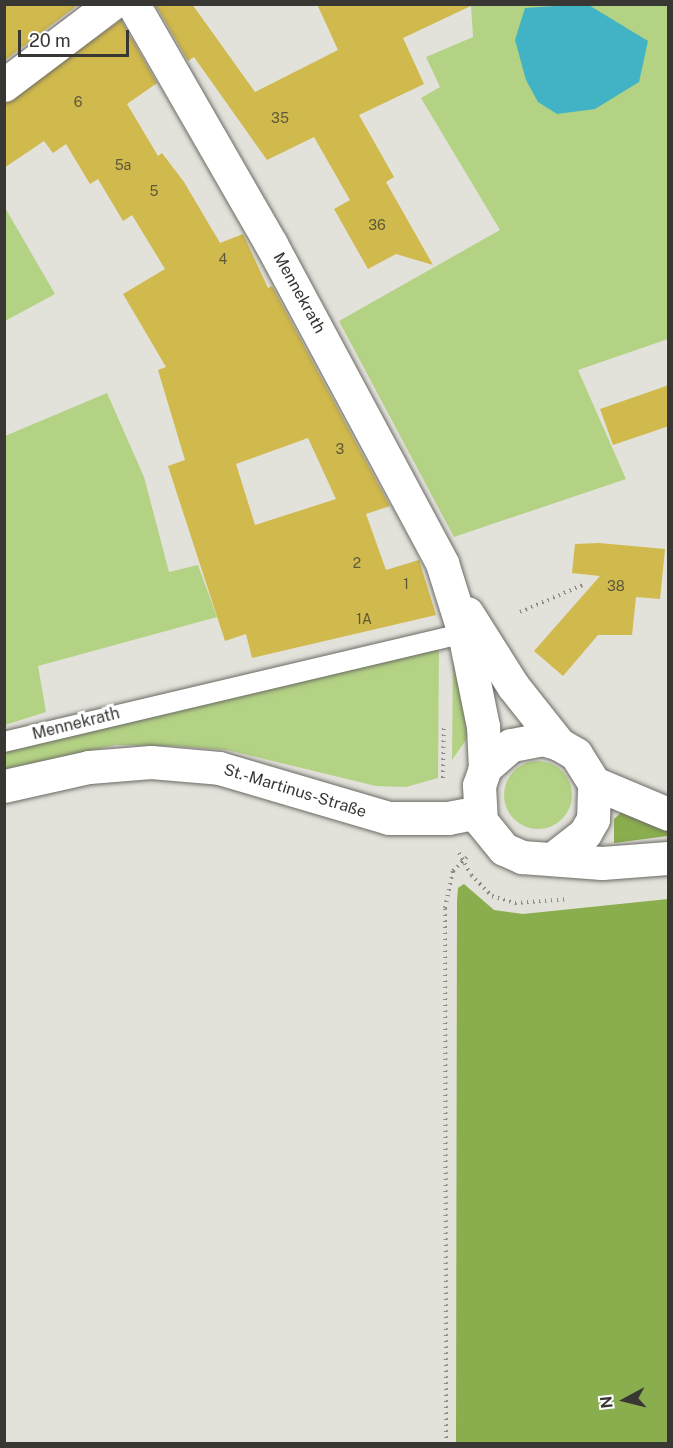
<!DOCTYPE html>
<meta charset="utf-8">
<style>
body{margin:0}
#map{position:relative;width:673px;height:1448px;overflow:hidden;background:#e2e1da;font-family:"Public Sans",sans-serif}
div>[style]{position:absolute}
.green>*{inset:0;background:#b3d284}
.round{border-radius:50%}
.forest>*{inset:0;background:#8aad4e}
.water>*{inset:0;background:#41b3c5}
.building>*{inset:0;background:#d0b94d}
.path>*{height:4px;margin-top:-2px;transform-origin:0;background:repeating-linear-gradient(90deg,#8e8d88 0 1.5px,transparent 0 6px)}
.roads{filter:drop-shadow(0 0 2px #6c6a64) drop-shadow(0 0 2px #6c6a64)}
.service>*{height:20px;margin:-10px;padding:0 10px;transform-origin:10px;border-radius:10px;background:#fff}
.minor>*{height:33px;margin:-16.5px;padding:0 16.5px;transform-origin:16.5px;border-radius:16.5px;background:#fff}
span{translate:-50% -50%;white-space:nowrap;text-align:center;line-height:1.15;-webkit-text-stroke:6px #fff;paint-order:stroke}
.number-label{font-size:14px;color:#5e583a}
.number-label span{-webkit-text-stroke-width:0}
.street-label{font-size:16px;color:#383734}
.frame{position:absolute;inset:0;border:6px solid #383734;pointer-events:none}
.north{position:absolute;left:595px;top:1370px;width:60px;height:60px;-webkit-text-stroke:4px #fff;paint-order:stroke;rotate:263deg;font-size:16px;font-weight:700;line-height:24px;text-align:center;color:#383734}
.north::after{content:'';display:block;margin:auto;width:21px;height:27px;background:#383734;clip-path:polygon(50% 0,100% 100%,50% 72%,0 100%)}
.scale{position:absolute;left:18px;top:30px;width:111px;height:27px;box-sizing:border-box;border:3px solid #383734;border-top:0;padding-left:8px;font-size:18px;line-height:21px;white-space:nowrap;color:#383734;-webkit-text-stroke:4px #fff;paint-order:stroke}
</style>
<div id="map">
<div class="green">
<div style="clip-path:polygon(471px 5px,668px 5px,668px 339px,578px 370px,626px 479px,454px 537px,339px 321px,500px 230px,421px 98px,440px 87px,426px 57px,473px 37px)"></div>
<div style="clip-path:polygon(4px 206px,55px 294px,5px 321px,4px 321px)"></div>
<div style="clip-path:polygon(107px 393px,144px 477px,169px 572px,198px 565px,217px 617px,38px 666px,46px 712px,5px 725px,5px 436px)"></div>
<div style="clip-path:polygon(439px 648px,438px 778px,406px 787px,376px 786px,227px 750px,174px 746px,116px 745px,5px 769px,4px 749px)"></div>
<div style="clip-path:polygon(453px 655px,470px 734px,452px 760px)"></div>
<div class="round" style="left:504px;top:761px;width:68px;height:68px"></div>
</div>
<div class="forest">
<div style="clip-path:polygon(625px 809px,668px 822px,668px 836px,614px 843px,614px 819px)"></div>
<div style="clip-path:polygon(464px 884px,494px 910px,523px 914px,668px 899px,668px 1443px,456px 1443px,457px 901px,458px 888px)"></div>
</div>
<div class="water">
<div style="clip-path:polygon(587px 4px,648px 41px,639px 82px,595px 109px,557px 114px,538px 102px,526px 80px,515px 40px,525px 8px)"></div>
</div>
<div class="building">
<div style="clip-path:polygon(4px 4px,79px 4px,4px 61px)"></div>
<div style="clip-path:polygon(155px 4px,192px 4px,255px 92px,338px 50px,317px 4px,475px 4px,403px 38px,424px 84px,359px 115px,394px 177px,386px 182px,433px 265px,396px 254px,368px 269px,334px 209px,350px 200px,314px 137px,267px 160px,194px 57px,188px 61px)"></div>
<div style="clip-path:polygon(evenodd,121px 20px,157px 83px,127px 104px,158px 156px,162px 153px,184px 182px,220px 243px,243px 234px,268px 288px,272px 286px,390px 506px,366px 514px,386px 570px,419px 560px,436px 615px,252px 658px,246px 634px,225px 641px,168px 466px,185px 460px,158px 370px,166px 367px,123px 294px,165px 269px,132px 215px,123px 221px,98px 179px,90px 184px,66px 144px,53px 153px,44px 141px,4px 168px,4px 103px,121px 20px,308px 438px,336px 499px,255px 525px,236px 464px,308px 438px)"></div>
<div style="clip-path:polygon(669px 385px,669px 426px,613px 445px,600px 409px)"></div>
<div style="clip-path:polygon(599px 543px,665px 549px,660px 599px,636px 597px,632px 635px,598px 635px,563px 676px,534px 651px,600px 576px,572px 573px,575px 544px)"></div>
</div>
<div class="path">
<div style="left:520px;top:612px;width:71px;rotate:-23.3deg"></div>
<div style="left:443px;top:778px;width:52px;rotate:-88.9deg"></div>
<div style="left:459px;top:853px;width:25px;rotate:61deg"></div>
<div style="left:471px;top:875px;width:30px;rotate:45deg"></div>
<div style="left:492px;top:896px;width:24px;rotate:17deg"></div>
<div style="left:515px;top:903px;width:54px;rotate:-4.2deg"></div>
<div style="left:446px;top:1444px;width:536px;rotate:-90.11deg"></div>
<div style="left:445px;top:908px;width:38px;rotate:-78deg"></div>
<div style="left:453px;top:871px;width:20px;rotate:-45deg"></div>
</div>
<div class="roads">
<div class="service">
<div style="left:4px;top:742px;width:473px;rotate:-13.3deg"></div>
</div>
<div class="minor">
<div style="left:133px;top:4px;width:277px;rotate:60.1deg"></div>
<div style="left:271px;top:244px;width:362px;rotate:61.8deg"></div>
<div style="left:442px;top:563px;width:73px;rotate:72.6deg"></div>
<div style="left:464px;top:633px;width:95px;rotate:78.5deg"></div>
<div style="left:483px;top:726px;width:42px;rotate:87.3deg"></div>
<div style="left:4px;top:85px;width:134px;rotate:-37.1deg"></div>
<div style="left:467px;top:613px;width:86px;rotate:57.8deg"></div>
<div style="left:513px;top:686px;width:74px;rotate:51.6deg"></div>
<div style="left:594px;top:783px;width:80px;rotate:22.7deg"></div>
<div style="left:4px;top:786px;width:87px;rotate:-12.6deg"></div>
<div style="left:89px;top:767px;width:62px;rotate:-4.6deg"></div>
<div style="left:151px;top:762px;width:68px;rotate:5deg"></div>
<div style="left:219px;top:768px;width:177px;rotate:16.4deg"></div>
<div style="left:389px;top:818px;width:59px"></div>
<div style="left:448px;top:818px;width:31px;rotate:-11deg"></div>
<div style="left:556px;top:856px;width:37px;rotate:-38deg"></div>
<div style="left:585px;top:833px;width:16px;rotate:-60deg"></div>
<div style="left:593px;top:819px;width:36px;rotate:-88deg"></div>
<div style="left:594px;top:783px;width:34px;rotate:-122deg"></div>
<div style="left:576px;top:754px;width:20px;rotate:-150deg"></div>
<div style="left:559px;top:744px;width:17px;rotate:-163deg"></div>
<div style="left:543px;top:739px;width:33px;rotate:169deg"></div>
<div style="left:511px;top:745px;width:35px;rotate:139deg"></div>
<div style="left:485px;top:768px;width:18px;rotate:109deg"></div>
<div style="left:479px;top:785px;width:36px;rotate:87deg"></div>
<div style="left:481px;top:821px;width:36px;rotate:51deg"></div>
<div style="left:504px;top:849px;width:20px;rotate:24deg"></div>
<div style="left:522px;top:857px;width:80px;rotate:4.3deg"></div>
<div style="left:602px;top:863px;width:66px;rotate:-4.3deg"></div>
</div>
</div>
<div class="number-label">
<span style="left:78px;top:102px">6</span>
<span style="left:280px;top:118px">35</span>
<span style="left:123px;top:165px">5a</span>
<span style="left:154px;top:191px">5</span>
<span style="left:377px;top:225px">36</span>
<span style="left:223px;top:259px">4</span>
<span style="left:340px;top:449px">3</span>
<span style="left:357px;top:563px">2</span>
<span style="left:406px;top:584px">1</span>
<span style="left:616px;top:586px">38</span>
<span style="left:364px;top:619px">1A</span>
</div>
<div class="street-label">
<span style="left:299px;top:293px;rotate:61deg">Mennekrath</span>
<span style="left:76px;top:724px;rotate:-14deg">Mennekrath</span>
<span style="left:295px;top:791px;rotate:17deg">St.-Martinus-Straße</span>
</div>
<div class="frame"></div>
<div class="north">N</div>
<div class="scale">20 m</div>
</div>
